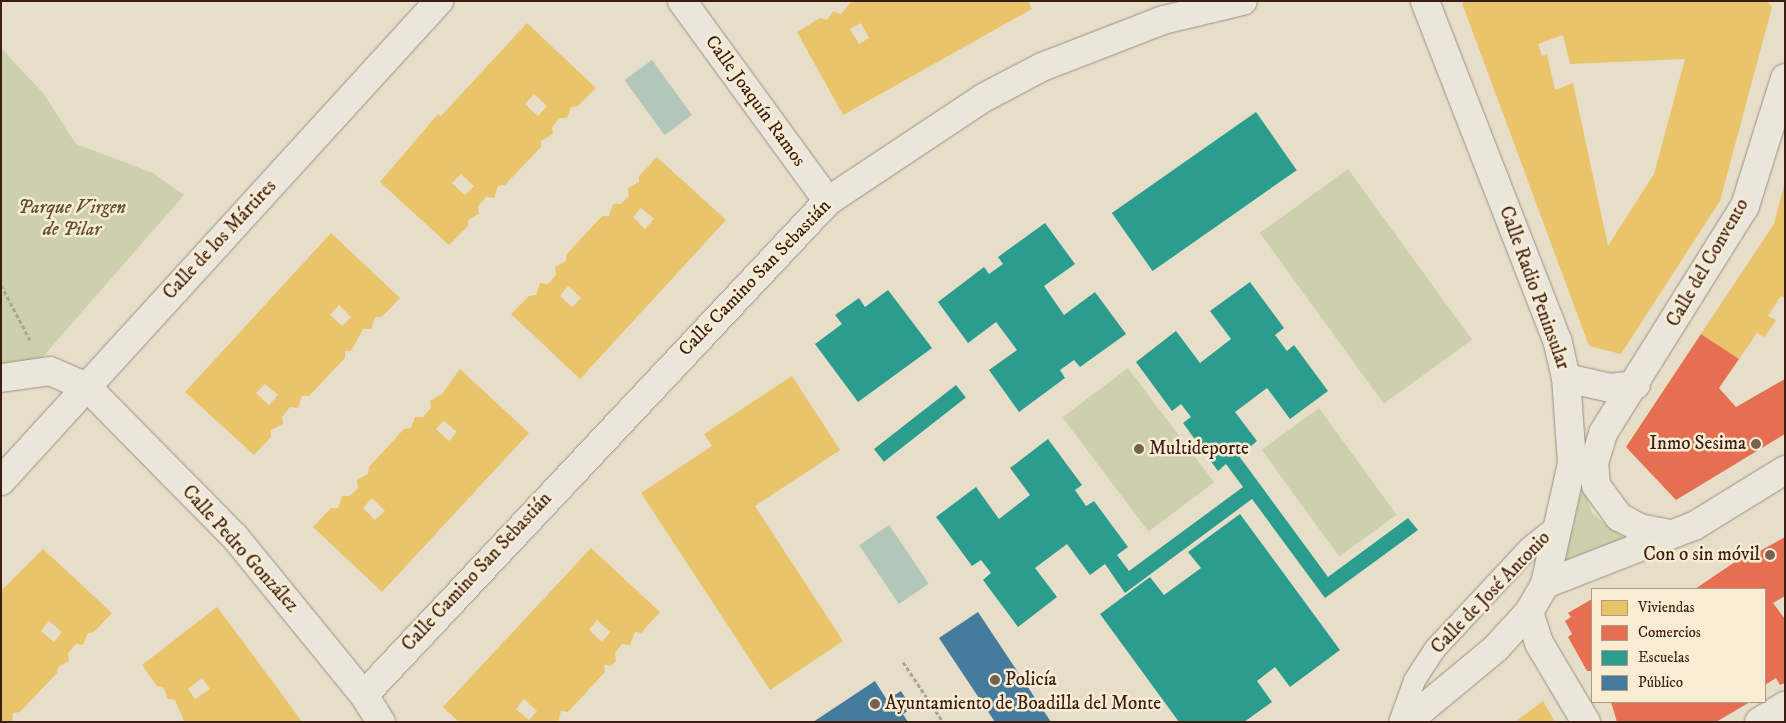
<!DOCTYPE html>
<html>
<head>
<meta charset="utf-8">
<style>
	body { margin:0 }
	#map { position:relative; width:1786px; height:723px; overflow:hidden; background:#e7dec9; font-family:"IM FELL DW Pica",serif }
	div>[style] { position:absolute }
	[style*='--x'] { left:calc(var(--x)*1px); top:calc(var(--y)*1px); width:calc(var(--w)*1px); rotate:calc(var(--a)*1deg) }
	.green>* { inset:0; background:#cdd0ac; transform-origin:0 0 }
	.water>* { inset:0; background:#b2c7b9; transform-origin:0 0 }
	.homes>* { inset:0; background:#e9c46a }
	.shops>* { inset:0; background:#e76f51 }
	.schools>* { inset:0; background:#2a9d8f; transform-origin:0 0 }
	.public>* { inset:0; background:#457b9d }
	.path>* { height:3px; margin-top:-1.5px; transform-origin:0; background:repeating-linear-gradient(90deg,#aaa39a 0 4px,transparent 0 6.5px) }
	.roads { filter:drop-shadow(0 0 1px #999083) drop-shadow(0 0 1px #999083) }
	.service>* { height:21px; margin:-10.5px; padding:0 10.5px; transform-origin:10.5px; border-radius:10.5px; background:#ebe6dc }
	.minor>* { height:28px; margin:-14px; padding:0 14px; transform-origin:14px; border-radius:14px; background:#ebe6dc }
	.dots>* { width:14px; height:14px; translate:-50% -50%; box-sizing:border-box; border:2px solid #f8ecd3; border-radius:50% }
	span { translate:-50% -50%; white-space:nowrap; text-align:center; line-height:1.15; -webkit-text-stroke:5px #f8ecd3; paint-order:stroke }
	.street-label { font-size:19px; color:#3a1e11 }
	.park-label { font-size:19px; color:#605038; font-style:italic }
	.poi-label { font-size:19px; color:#3a1e11 }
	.right { translate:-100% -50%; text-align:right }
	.left { translate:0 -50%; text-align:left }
	.frame { position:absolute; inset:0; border:2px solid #3a1e11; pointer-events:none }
	.legend { position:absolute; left:1591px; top:588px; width:175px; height:115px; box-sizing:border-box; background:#f8ecd3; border:1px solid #ac9a85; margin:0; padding:6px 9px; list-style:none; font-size:15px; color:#3a1e11 }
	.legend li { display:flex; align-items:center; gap:10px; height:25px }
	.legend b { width:25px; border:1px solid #ac9a85 }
</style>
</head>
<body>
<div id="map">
	<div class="green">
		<i style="clip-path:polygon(1px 48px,43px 93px,76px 144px,153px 173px,184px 195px,40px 360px,1px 366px)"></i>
		<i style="left:1348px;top:169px;width:211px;height:109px;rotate:54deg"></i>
		<i style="left:1128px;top:368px;width:143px;height:82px;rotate:53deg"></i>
		<i style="left:1319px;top:408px;width:132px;height:71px;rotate:54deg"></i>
		<i style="clip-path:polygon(1583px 485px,1592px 513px,1629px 542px,1563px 565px)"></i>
	</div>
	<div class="water">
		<i style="left:652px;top:60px;width:68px;height:34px;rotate:54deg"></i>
		<i style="left:889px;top:525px;width:71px;height:36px;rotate:56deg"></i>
	</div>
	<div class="homes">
		<i style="clip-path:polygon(evenodd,852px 1px,1028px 1px,1032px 9px,843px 115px,797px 32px,820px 18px,827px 20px,833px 11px,841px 14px,852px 1px,861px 23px,869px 38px,859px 44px,850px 29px,861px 23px)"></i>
		<i style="clip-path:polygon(evenodd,1466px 1px,1767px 1px,1772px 7px,1720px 201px,1621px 354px,1589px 346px,1462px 3px,1466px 1px,1563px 35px,1570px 64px,1685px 59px,1654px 174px,1608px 246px,1573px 83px,1555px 90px,1547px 54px,1542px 56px,1538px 44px,1563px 35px)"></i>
		<i style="clip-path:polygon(evenodd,527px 23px,596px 88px,578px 106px,571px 107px,567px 118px,560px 118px,552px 127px,553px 134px,541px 141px,541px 147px,505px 185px,498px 186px,494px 198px,486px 197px,478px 206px,479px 214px,468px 220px,468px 226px,449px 245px,380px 182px,438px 114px,441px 116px,527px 23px,534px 94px,547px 106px,538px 116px,525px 104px,534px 94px,527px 23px,461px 174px,474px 186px,465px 195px,452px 183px,461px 174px)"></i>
		<i style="clip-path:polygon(evenodd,657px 157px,726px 220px,580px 379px,511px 314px,529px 296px,536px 295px,540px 283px,548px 284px,556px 275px,555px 267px,566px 261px,566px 255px,602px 216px,609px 216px,613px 204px,621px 204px,629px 196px,628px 188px,639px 182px,639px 176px,657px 157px,641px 208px,654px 219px,645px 229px,633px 217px,641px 208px,657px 157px,568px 286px,581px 298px,572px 307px,560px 296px,568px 286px)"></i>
		<i style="clip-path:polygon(1784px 186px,1785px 298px,1781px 296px,1768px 316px,1776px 320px,1765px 337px,1757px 333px,1739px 359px,1701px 334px,1774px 224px)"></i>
		<i style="clip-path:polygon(evenodd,331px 233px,400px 298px,382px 317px,375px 317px,371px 329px,363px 329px,351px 351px,345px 351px,345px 358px,309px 396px,302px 396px,298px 408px,290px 407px,282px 417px,283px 424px,271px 430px,271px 437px,254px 455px,185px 392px,331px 233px,339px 305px,351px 317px,342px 326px,330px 315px,339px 305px,331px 233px,265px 384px,278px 395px,269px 405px,256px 393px,265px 384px)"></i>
		<i style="clip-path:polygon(evenodd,460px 369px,529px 433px,382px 592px,313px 527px,331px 508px,338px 508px,342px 496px,350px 496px,358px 488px,357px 480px,368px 474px,369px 467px,404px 429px,411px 428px,415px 417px,423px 417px,431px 408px,430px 401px,442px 394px,460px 369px,444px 421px,457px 432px,449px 441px,436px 429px,444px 421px,460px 369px,372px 498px,385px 511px,375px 520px,363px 508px,372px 498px)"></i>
		<i style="clip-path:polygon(792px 376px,840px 450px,755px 506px,843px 641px,770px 690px,641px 493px,712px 446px,704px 434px)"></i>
		<i style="clip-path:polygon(evenodd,591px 548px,660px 612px,641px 633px,635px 632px,630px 645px,622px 644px,615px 653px,616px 661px,610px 666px,604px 664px,605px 672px,568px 712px,561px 711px,558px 722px,459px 722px,443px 707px,591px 548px,597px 620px,610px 632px,602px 642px,589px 630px,597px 620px,591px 548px,524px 699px,537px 711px,529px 720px,516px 709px,524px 699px)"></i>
		<i style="clip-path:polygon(evenodd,43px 549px,112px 613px,94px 632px,88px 633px,83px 645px,76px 644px,68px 653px,69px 661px,58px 667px,57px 673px,20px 712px,13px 713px,12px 722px,1px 722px,1px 591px,43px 549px,49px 621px,62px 632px,54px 642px,41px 631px,49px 621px)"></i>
		<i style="clip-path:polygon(evenodd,217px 607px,281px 693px,302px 722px,184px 721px,175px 700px,168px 699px,163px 687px,157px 686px,142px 665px,217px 607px,202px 678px,210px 689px,195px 699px,188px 689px,202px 678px)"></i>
		<i style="clip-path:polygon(1543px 701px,1555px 722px,1515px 722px)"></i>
	</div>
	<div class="shops">
		<i style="clip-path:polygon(1701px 334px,1739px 359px,1719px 388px,1736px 407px,1785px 379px,1785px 434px,1676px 500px,1626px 447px)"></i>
		<i style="clip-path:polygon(1785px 537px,1785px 596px,1773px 603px,1785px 619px,1785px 683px,1780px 685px,1776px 678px,1765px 685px,1765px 589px,1695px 589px,1757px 547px,1760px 551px)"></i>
		<i style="clip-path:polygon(1592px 599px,1592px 671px,1587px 671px,1568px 637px,1572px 634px,1565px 621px,1571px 617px,1568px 613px)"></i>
		<i style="clip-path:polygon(1611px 702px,1750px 702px,1716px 722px,1617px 722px)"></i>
	</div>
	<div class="schools">
		<i style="left:1256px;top:112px;width:71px;height:176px;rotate:55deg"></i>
		<i style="clip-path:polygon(1045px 223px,1075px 264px,1044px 286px,1064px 315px,1095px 292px,1126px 334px,1080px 367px,1074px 360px,1060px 370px,1065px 378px,1019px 412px,989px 370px,1017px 350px,996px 322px,968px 343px,938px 302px,984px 267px,989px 274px,1003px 264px,998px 257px)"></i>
		<i style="clip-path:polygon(1250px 282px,1284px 328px,1275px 335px,1287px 351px,1294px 345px,1328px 391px,1290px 419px,1267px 388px,1235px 412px,1257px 441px,1239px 456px,1328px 577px,1408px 518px,1418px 530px,1325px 598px,1252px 499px,1125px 593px,1105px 564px,1090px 575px,1067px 544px,1035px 568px,1057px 597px,1018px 627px,983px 580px,991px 573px,981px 560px,972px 566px,936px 517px,976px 487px,999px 519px,1030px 495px,1010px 468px,1048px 439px,1082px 485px,1075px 490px,1086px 506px,1094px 501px,1128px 547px,1117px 555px,1129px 571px,1243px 487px,1226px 464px,1218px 471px,1183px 423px,1191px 417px,1181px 404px,1172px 411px,1136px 362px,1176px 331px,1200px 363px,1231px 339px,1210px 311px)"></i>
		<i style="clip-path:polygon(888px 290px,932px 348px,858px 402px,815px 344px,842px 324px,835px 315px,859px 298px,865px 307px)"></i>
		<i style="left:956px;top:385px;width:16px;height:104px;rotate:52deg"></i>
		<i style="clip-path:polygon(1240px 514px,1340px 650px,1290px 687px,1275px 667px,1257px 681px,1272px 702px,1244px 722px,1179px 722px,1100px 614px,1150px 577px,1164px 595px,1201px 568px,1188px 552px)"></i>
	</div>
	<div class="public">
		<i style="clip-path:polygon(978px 612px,1051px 722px,995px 722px,939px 638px)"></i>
		<i style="clip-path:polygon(875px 681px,887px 700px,901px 691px,912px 708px,903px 714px,908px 722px,813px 722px)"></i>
	</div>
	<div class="path">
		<i style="--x:1;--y:285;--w:62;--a:62.2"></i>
		<i style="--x:903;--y:662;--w:72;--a:56.3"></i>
	</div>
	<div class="roads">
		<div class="service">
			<i style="--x:1399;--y:722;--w:45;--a:-70.3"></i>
			<i style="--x:1414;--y:680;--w:37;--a:-57"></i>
			<i style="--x:1434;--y:649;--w:139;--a:-47"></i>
			<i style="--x:1529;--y:547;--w:42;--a:-38.2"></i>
		</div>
		<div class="minor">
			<i style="--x:682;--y:1;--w:248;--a:53.9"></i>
			<i style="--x:1;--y:378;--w:49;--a:-8.1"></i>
			<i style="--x:50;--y:371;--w:40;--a:23.4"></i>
			<i style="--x:87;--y:387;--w:211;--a:45.4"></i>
			<i style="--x:235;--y:537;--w:204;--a:50.8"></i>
			<i style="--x:364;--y:695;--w:32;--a:58"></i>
			<i style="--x:1566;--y:378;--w:45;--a:12.8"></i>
			<i style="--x:1610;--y:388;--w:26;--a:-7"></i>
			<i style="--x:1;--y:481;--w:650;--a:-47.62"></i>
			<i style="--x:1670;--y:534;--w:31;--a:-169"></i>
			<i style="--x:1640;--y:528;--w:24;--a:-152"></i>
			<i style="--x:1619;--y:517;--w:39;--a:-126"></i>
			<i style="--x:1596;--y:485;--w:22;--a:-95"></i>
			<i style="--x:1594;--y:463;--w:31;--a:-73"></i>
			<i style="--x:1603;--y:433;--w:268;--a:-58"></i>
			<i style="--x:1745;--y:206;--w:134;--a:-72.6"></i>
			<i style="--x:1545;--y:584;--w:160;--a:-21.3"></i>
			<i style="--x:1694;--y:526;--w:107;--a:-31.6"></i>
			<i style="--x:1529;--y:612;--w:33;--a:72"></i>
			<i style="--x:1539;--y:643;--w:92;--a:59.3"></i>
			<i style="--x:364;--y:695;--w:678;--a:-46.79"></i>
			<i style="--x:828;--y:201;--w:186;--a:-33.6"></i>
			<i style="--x:983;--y:98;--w:67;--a:-27.7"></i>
			<i style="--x:1042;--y:67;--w:130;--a:-21.2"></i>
			<i style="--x:1163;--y:20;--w:82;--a:-13.4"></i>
			<i style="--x:1407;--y:722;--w:116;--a:-39.7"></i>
			<i style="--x:1496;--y:648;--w:49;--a:-47.5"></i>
			<i style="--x:1529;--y:612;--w:32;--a:-60"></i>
			<i style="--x:1545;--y:584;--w:124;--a:-77.4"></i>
			<i style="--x:1572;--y:463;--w:85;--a:-94"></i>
			<i style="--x:1566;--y:378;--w:39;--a:-103"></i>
			<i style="--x:1557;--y:340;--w:364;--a:-111.3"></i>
			<i style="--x:1759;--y:722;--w:31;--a:-32"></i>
		</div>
	</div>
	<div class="dots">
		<i style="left:1756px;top:444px;background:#776151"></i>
		<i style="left:1139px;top:449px;background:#776151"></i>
		<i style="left:1770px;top:555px;background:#776151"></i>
		<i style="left:995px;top:680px;background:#776151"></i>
		<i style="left:875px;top:704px;background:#776151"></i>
	</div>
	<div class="street-label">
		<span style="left:755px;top:101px;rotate:54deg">Calle Joaquín Ramos</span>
		<span style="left:220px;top:240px;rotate:-47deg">Calle de los Mártires</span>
		<span style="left:1708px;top:263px;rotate:-60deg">Calle del Convento</span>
		<span style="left:755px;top:278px;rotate:-46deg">Calle Camino San Sebastián</span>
		<span style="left:1534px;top:288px;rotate:70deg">Calle Radio Peninsular</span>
		<span style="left:240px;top:549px;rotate:48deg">Calle Pedro González</span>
		<span style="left:477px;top:572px;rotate:-47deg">Calle Camino San Sebastián</span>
		<span style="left:1491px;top:593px;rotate:-46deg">Calle de José Antonio</span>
	</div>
	<div class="park-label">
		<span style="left:72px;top:219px">Parque Virgen<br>de Pilar</span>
	</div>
	<div class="poi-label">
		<span class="right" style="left:1746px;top:444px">Inmo Sesima</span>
		<span class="left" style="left:1149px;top:449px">Multideporte</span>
		<span class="right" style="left:1760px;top:555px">Con o sin móvil</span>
		<span class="left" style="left:1005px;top:680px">Policía</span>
		<span class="left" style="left:885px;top:704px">Ayuntamiento de Boadilla del Monte</span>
	</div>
	<div class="frame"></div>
	<ul class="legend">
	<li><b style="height:14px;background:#e9c46a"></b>Viviendas</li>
	<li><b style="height:14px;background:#e76f51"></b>Comercios</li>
	<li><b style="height:14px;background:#2a9d8f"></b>Escuelas</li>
	<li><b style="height:14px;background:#457b9d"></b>Público</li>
	</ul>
</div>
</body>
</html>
